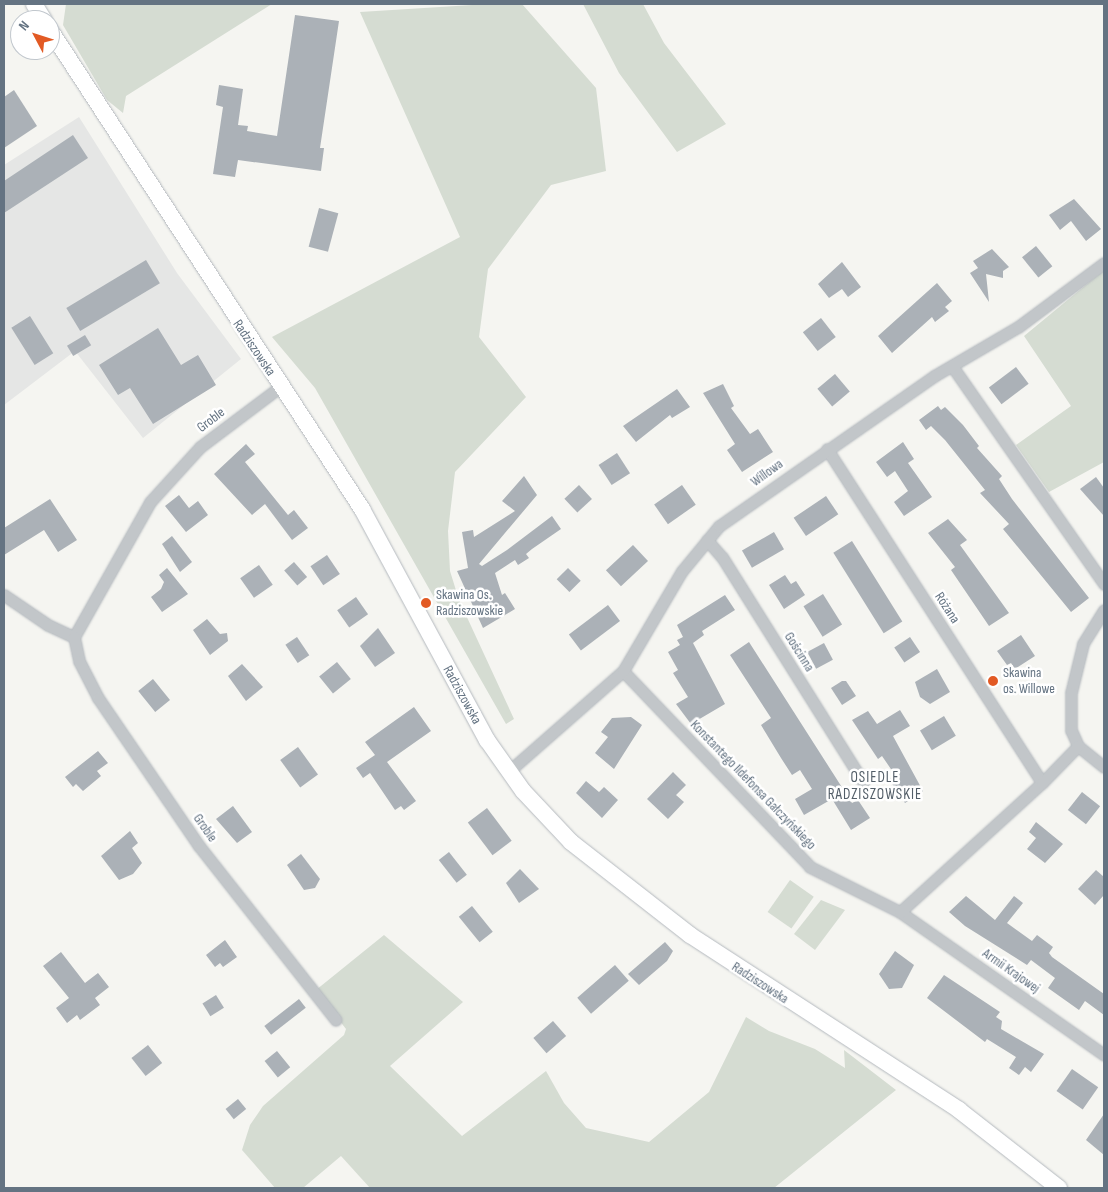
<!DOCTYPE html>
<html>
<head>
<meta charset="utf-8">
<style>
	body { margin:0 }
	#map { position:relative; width:1108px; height:1192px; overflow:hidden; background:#f5f5f1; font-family:"Sofia Sans Condensed",sans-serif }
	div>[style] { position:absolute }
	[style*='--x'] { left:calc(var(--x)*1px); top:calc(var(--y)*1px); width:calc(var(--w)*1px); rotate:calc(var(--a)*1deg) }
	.built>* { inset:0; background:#e5e6e5 }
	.green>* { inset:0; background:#d5dcd2; transform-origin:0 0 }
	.building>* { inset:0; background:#abb1b7; transform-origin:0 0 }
	.roads { filter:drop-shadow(0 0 1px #b4b9be) drop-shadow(0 0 1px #b4b9be) }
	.street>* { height:11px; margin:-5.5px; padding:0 5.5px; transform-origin:5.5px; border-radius:5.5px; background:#c2c6c9 }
	.secondary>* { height:16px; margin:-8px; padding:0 8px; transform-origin:8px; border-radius:8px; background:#fff }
	.dots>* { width:14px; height:14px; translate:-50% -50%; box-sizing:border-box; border:2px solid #fff; border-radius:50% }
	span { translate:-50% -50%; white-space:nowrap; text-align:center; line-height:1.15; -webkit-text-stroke:5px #fff; paint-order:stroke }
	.street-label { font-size:14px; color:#647382 }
	.poi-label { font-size:14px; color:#647382 }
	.left { translate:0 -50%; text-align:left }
	.neighbourhood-label { font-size:15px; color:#525d67; letter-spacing:1px }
	.frame { position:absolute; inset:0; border:5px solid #647382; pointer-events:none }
	.north { position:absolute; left:10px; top:10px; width:50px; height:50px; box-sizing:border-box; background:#fff; border:1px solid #c1c7cd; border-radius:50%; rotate:310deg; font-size:14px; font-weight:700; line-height:20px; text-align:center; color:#647382 }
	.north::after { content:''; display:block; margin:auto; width:18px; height:22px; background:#e25a24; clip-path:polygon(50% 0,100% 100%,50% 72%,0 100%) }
</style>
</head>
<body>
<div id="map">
	<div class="built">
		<i style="clip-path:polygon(79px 117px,177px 273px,241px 359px,143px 438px,75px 351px,4px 405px,4px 165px)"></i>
	</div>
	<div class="green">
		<i style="clip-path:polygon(66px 4px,272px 4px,126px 96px,123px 113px,107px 100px,63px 25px)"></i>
		<i style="clip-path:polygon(488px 4px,522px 4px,596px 88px,606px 171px,551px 185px,488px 269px,479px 337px,526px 397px,455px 472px,448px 531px,450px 571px,459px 600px,514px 719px,506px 724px,315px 388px,272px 337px,460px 237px,360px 12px)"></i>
		<i style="clip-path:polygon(583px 4px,643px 4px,664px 43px,726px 124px,677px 152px,619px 73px)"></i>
		<i style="clip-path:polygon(1104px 270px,1104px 462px,1049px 492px,1016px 445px,1071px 406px,1024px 336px)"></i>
		<i style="left:790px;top:880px;width:29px;height:39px;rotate:35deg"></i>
		<i style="clip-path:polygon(821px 900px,845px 910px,815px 950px,794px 934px)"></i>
		<i style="clip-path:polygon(384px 935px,463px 1002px,390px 1066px,462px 1136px,546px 1071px,564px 1103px,586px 1128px,649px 1142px,709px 1092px,746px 1017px,769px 1031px,815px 1049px,845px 1068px,844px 1050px,896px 1090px,774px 1188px,370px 1188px,341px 1156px,303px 1188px,275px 1188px,242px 1150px,250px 1125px,263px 1106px,344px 1035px,346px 1029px,316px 990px)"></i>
	</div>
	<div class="building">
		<i style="clip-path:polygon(295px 15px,339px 21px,320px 148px,324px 148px,321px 171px,238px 160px,235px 177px,213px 174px,223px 107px,216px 105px,219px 85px,243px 89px,238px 125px,248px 126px,247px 131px,277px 136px)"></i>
		<i style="clip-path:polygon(14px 90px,37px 126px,4px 148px,4px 97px)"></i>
		<i style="clip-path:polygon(73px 135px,88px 158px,4px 213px,4px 181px)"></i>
		<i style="clip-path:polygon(1074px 199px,1101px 229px,1086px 241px,1071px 221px,1060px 230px,1049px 215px)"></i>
		<i style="left:319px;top:208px;width:20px;height:40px;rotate:15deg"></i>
		<i style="left:1036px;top:246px;width:26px;height:18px;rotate:51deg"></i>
		<i style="clip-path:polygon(992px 249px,1009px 267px,1003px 271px,1003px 278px,986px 274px,989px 302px,970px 273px,978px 268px,973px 261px)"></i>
		<i style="left:146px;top:260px;width:27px;height:93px;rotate:59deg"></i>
		<i style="clip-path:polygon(842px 262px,861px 287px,848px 297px,842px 289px,829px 298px,818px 284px)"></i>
		<i style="clip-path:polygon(937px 283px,952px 301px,945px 307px,949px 311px,935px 322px,932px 317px,892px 353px,878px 336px)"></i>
		<i style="left:30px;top:316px;width:44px;height:22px;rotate:58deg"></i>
		<i style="left:821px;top:318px;width:24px;height:23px;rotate:52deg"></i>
		<i style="clip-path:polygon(158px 328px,181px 365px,198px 355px,216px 385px,153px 424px,130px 388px,118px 395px,99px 365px)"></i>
		<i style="left:85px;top:335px;width:12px;height:21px;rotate:59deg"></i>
		<i style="left:1016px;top:367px;width:21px;height:34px;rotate:53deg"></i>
		<i style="left:835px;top:374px;width:23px;height:23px;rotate:50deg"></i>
		<i style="clip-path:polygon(723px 384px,734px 406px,731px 408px,750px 434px,758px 429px,773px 452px,742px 472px,727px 450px,735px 444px,703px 393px)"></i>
		<i style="clip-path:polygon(677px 389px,690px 407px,672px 418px,670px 415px,636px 442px,623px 426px)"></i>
		<i style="clip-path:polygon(938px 406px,941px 410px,945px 407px,963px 425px,979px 446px,977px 448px,1002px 476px,999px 479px,1012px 499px,1089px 598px,1071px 612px,1003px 529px,1009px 524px,980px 493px,985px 490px,945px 440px,931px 426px,926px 430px,919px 420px)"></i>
		<i style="clip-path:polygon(903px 442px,914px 459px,908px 463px,932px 497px,904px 516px,894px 502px,908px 491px,895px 471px,887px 477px,876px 462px)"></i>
		<i style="clip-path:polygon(246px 444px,255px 454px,245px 462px,288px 515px,294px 510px,308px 528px,292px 540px,265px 504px,252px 515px,214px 474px)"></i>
		<i style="left:617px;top:453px;width:24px;height:22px;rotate:57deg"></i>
		<i style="clip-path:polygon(524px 476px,537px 495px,479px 564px,482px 566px,507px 550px,552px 516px,561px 529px,532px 549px,526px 554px,529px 558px,518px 565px,515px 560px,495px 573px,502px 595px,505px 593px,515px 609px,483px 628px,457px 571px,468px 568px,462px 532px,473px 530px,474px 537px,515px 511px,502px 501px)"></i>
		<i style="clip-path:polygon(1096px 477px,1104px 488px,1104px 516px,1080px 489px)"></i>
		<i style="left:579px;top:485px;width:19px;height:20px;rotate:47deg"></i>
		<i style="left:682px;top:485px;width:24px;height:34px;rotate:55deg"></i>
		<i style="clip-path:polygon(179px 495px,189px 508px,198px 501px,208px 515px,186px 532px,165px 506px)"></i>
		<i style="left:826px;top:496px;width:22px;height:39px;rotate:56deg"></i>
		<i style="clip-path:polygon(50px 499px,77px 540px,58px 552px,44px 530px,4px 555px,4px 528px)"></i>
		<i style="clip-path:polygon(948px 519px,967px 540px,960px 545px,1009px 613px,989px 626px,951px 570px,955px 567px,928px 533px)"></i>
		<i style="left:774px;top:532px;width:20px;height:37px;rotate:60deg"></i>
		<i style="clip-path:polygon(172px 536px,192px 562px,180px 572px,162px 544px)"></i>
		<i style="left:852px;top:541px;width:95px;height:22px;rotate:58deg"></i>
		<i style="left:633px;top:545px;width:22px;height:37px;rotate:47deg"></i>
		<i style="left:327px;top:555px;width:23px;height:20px;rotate:56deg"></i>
		<i style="left:294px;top:562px;width:20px;height:13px;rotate:49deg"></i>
		<i style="left:259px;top:565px;width:24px;height:23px;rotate:55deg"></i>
		<i style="clip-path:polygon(167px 568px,188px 594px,162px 612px,151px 597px,161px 589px,164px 582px,159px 575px)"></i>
		<i style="left:568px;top:568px;width:18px;height:16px;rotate:45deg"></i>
		<i style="clip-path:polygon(785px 575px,791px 584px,796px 581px,805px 595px,784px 609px,769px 585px)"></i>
		<i style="left:823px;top:594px;width:36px;height:23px;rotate:58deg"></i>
		<i style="clip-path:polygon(725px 595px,735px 610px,702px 631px,704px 635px,693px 643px,725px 704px,691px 724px,676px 704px,688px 697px,673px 673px,678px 670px,668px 652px,680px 645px,677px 640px,683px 637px,677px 625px)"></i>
		<i style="left:356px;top:597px;width:21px;height:23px;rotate:55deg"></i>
		<i style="left:608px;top:605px;width:20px;height:49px;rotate:53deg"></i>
		<i style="clip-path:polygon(207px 619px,220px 634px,227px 633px,228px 641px,210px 655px,193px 630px)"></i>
		<i style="clip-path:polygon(378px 628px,395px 653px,375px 667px,360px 646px)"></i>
		<i style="clip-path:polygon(1021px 635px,1035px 656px,1015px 669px,1011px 663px,1007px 665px,997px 651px)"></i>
		<i style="left:297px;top:637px;width:22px;height:14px;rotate:56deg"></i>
		<i style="left:910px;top:637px;width:18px;height:19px;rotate:56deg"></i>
		<i style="clip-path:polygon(749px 642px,852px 803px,858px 800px,870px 818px,851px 830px,832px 799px,804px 815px,795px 799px,812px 789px,800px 770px,792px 775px,781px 758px,761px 725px,771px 718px,730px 655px)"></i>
		<i style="left:824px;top:643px;width:19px;height:19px;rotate:62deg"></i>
		<i style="left:337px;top:662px;width:22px;height:23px;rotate:51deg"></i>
		<i style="clip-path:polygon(242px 664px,263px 687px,246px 701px,228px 676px)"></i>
		<i style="clip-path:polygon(937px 669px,950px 692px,930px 704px,920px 697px,915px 682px)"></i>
		<i style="left:153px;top:679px;width:27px;height:19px;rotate:51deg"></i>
		<i style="clip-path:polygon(842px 681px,846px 681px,856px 696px,842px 705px,831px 688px)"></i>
		<i style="clip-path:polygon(414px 707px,431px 731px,387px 762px,416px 801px,404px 810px,401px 806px,395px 810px,370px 773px,363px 778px,356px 768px,375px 755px,365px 742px)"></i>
		<i style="clip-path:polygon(900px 710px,910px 726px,893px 736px,923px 791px,905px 803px,889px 779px,895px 775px,882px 756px,878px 759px,852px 720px,868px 711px,877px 724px)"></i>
		<i style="left:944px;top:716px;width:23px;height:28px;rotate:59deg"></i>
		<i style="clip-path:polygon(631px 717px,642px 725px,614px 769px,595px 753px,608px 737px,601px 732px,612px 718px)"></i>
		<i style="left:298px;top:747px;width:34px;height:22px;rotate:54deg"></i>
		<i style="clip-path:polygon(98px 751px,108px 763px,97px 771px,101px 776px,83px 791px,76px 784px,73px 787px,65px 777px)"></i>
		<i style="clip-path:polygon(673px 772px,686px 785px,676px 795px,684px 802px,668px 819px,647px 799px)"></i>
		<i style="clip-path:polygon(586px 781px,599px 792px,604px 787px,618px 800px,602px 818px,576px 793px)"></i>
		<i style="left:1082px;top:792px;width:23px;height:23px;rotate:38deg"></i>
		<i style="clip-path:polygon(233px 806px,252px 832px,237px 843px,216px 819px)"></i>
		<i style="left:487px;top:808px;width:41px;height:24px;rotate:53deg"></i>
		<i style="clip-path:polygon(1036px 822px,1063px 844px,1045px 863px,1027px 849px,1036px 838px,1029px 832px)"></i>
		<i style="clip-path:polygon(130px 831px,138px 843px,132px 848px,142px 863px,133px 874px,119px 880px,101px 856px)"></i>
		<i style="left:449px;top:852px;width:29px;height:13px;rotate:52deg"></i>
		<i style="clip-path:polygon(301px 854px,320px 879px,315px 888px,304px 890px,287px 865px)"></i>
		<i style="clip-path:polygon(520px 869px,539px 889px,519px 903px,506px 883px)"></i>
		<i style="clip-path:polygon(1096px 870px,1104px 877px,1104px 895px,1095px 905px,1078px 889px)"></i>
		<i style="clip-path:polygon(966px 896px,995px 920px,1014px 896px,1023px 903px,1007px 923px,1032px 941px,1037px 935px,1053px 947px,1049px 953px,1052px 957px,1104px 994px,1104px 1015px,1085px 1001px,1079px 1010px,1048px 988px,1055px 978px,1031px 960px,1027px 965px,965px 926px,949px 912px)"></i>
		<i style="left:472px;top:906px;width:33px;height:17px;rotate:51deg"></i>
		<i style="clip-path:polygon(225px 940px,237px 957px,223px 967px,220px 963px,215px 967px,206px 955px)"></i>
		<i style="clip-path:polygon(665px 942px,673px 951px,667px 961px,639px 985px,628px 974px)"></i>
		<i style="clip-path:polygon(895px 951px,914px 965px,902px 988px,889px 989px,879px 974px)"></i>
		<i style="clip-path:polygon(61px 952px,85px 983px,98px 973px,109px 987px,95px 998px,100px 1005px,80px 1020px,77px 1015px,67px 1023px,56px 1008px,69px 998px,43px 966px)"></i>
		<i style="left:615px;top:965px;width:21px;height:50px;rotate:49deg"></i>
		<i style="clip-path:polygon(944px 975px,1000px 1012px,996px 1017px,1002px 1021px,1001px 1029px,1044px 1054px,1031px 1072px,1025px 1067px,1019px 1075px,1009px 1068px,1016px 1057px,987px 1039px,985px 1042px,927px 998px)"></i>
		<i style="left:216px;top:995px;width:15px;height:16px;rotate:58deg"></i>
		<i style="left:299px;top:999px;width:11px;height:44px;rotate:52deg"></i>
		<i style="left:553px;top:1021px;width:20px;height:26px;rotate:49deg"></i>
		<i style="left:148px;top:1045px;width:23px;height:21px;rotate:52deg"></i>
		<i style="left:277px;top:1051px;width:21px;height:16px;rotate:51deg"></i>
		<i style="left:1072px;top:1069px;width:32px;height:27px;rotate:35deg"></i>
		<i style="left:238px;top:1099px;width:13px;height:16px;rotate:51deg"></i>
		<i style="clip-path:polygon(1104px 1114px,1104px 1155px,1086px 1140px)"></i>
	</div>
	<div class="roads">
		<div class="street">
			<i style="--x:952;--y:366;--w:266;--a:55.1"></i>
			<i style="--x:827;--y:449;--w:397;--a:57.2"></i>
			<i style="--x:707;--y:540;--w:23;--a:49"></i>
			<i style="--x:722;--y:557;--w:266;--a:57.9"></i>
			<i style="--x:4;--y:595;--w:53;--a:34.3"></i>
			<i style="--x:48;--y:625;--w:29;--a:25"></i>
			<i style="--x:74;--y:637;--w:155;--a:-60.6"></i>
			<i style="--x:150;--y:502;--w:74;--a:-47.7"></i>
			<i style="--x:200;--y:447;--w:100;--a:-36.9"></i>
			<i style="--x:1104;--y:610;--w:40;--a:122"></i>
			<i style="--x:1083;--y:644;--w:50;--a:103.8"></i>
			<i style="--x:1071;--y:693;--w:37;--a:90"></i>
			<i style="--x:1071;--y:730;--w:17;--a:66"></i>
			<i style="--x:1078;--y:746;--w:33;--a:39"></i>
			<i style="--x:74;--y:637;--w:25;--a:78"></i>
			<i style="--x:79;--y:661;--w:42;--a:62.8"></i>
			<i style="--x:98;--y:698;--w:179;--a:55.7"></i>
			<i style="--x:199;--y:846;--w:221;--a:51.8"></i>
			<i style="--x:623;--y:671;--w:271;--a:46.3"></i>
			<i style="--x:810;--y:867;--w:101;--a:26.6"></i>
			<i style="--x:900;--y:912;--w:249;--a:35"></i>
			<i style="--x:508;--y:772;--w:153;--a:-41.3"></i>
			<i style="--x:623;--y:671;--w:116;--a:-59.5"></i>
			<i style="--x:682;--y:571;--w:58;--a:-50.6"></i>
			<i style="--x:719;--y:526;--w:262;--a:-34.9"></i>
			<i style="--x:934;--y:376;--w:97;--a:-30.3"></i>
			<i style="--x:1018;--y:327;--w:107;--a:-36.7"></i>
			<i style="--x:900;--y:912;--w:192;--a:-42.3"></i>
			<i style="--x:1042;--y:783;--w:52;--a:-45.8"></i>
		</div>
		<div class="secondary">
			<i style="--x:34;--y:4;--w:19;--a:58"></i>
			<i style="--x:50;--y:30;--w:572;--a:56.92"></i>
			<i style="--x:362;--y:509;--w:263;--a:61.6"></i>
			<i style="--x:487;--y:740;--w:62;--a:54.8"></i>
			<i style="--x:523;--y:791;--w:70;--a:46.7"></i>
			<i style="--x:571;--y:842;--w:151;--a:38"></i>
			<i style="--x:690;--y:935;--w:321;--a:33"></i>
			<i style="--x:959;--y:1110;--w:127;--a:38"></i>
		</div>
	</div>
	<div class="dots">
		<i style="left:426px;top:603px;background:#e25a24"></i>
		<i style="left:993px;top:681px;background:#e25a24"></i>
	</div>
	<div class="street-label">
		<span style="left:254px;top:348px;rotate:56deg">Radziszowska</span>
		<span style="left:211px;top:420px;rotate:-37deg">Groble</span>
		<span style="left:767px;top:473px;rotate:-36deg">Willowa</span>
		<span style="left:947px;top:608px;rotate:57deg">Różana</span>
		<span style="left:799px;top:652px;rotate:58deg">Gościnna</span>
		<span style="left:462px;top:695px;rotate:61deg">Radziszowska</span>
		<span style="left:753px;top:785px;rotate:46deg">Konstantego Ildefonsa Gałczyńskiego</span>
		<span style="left:205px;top:828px;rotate:55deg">Groble</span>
		<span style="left:1011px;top:971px;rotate:35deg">Armii Krajowej</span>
		<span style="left:760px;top:983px;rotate:33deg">Radziszowska</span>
	</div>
	<div class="poi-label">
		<span class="left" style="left:436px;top:603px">Skawina Os.<br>Radziszowskie</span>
		<span class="left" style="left:1003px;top:681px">Skawina<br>os. Willowe</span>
	</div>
	<div class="neighbourhood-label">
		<span style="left:875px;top:786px">OSIEDLE<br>RADZISZOWSKIE</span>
	</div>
	<div class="frame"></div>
	<div class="north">N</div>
</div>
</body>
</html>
